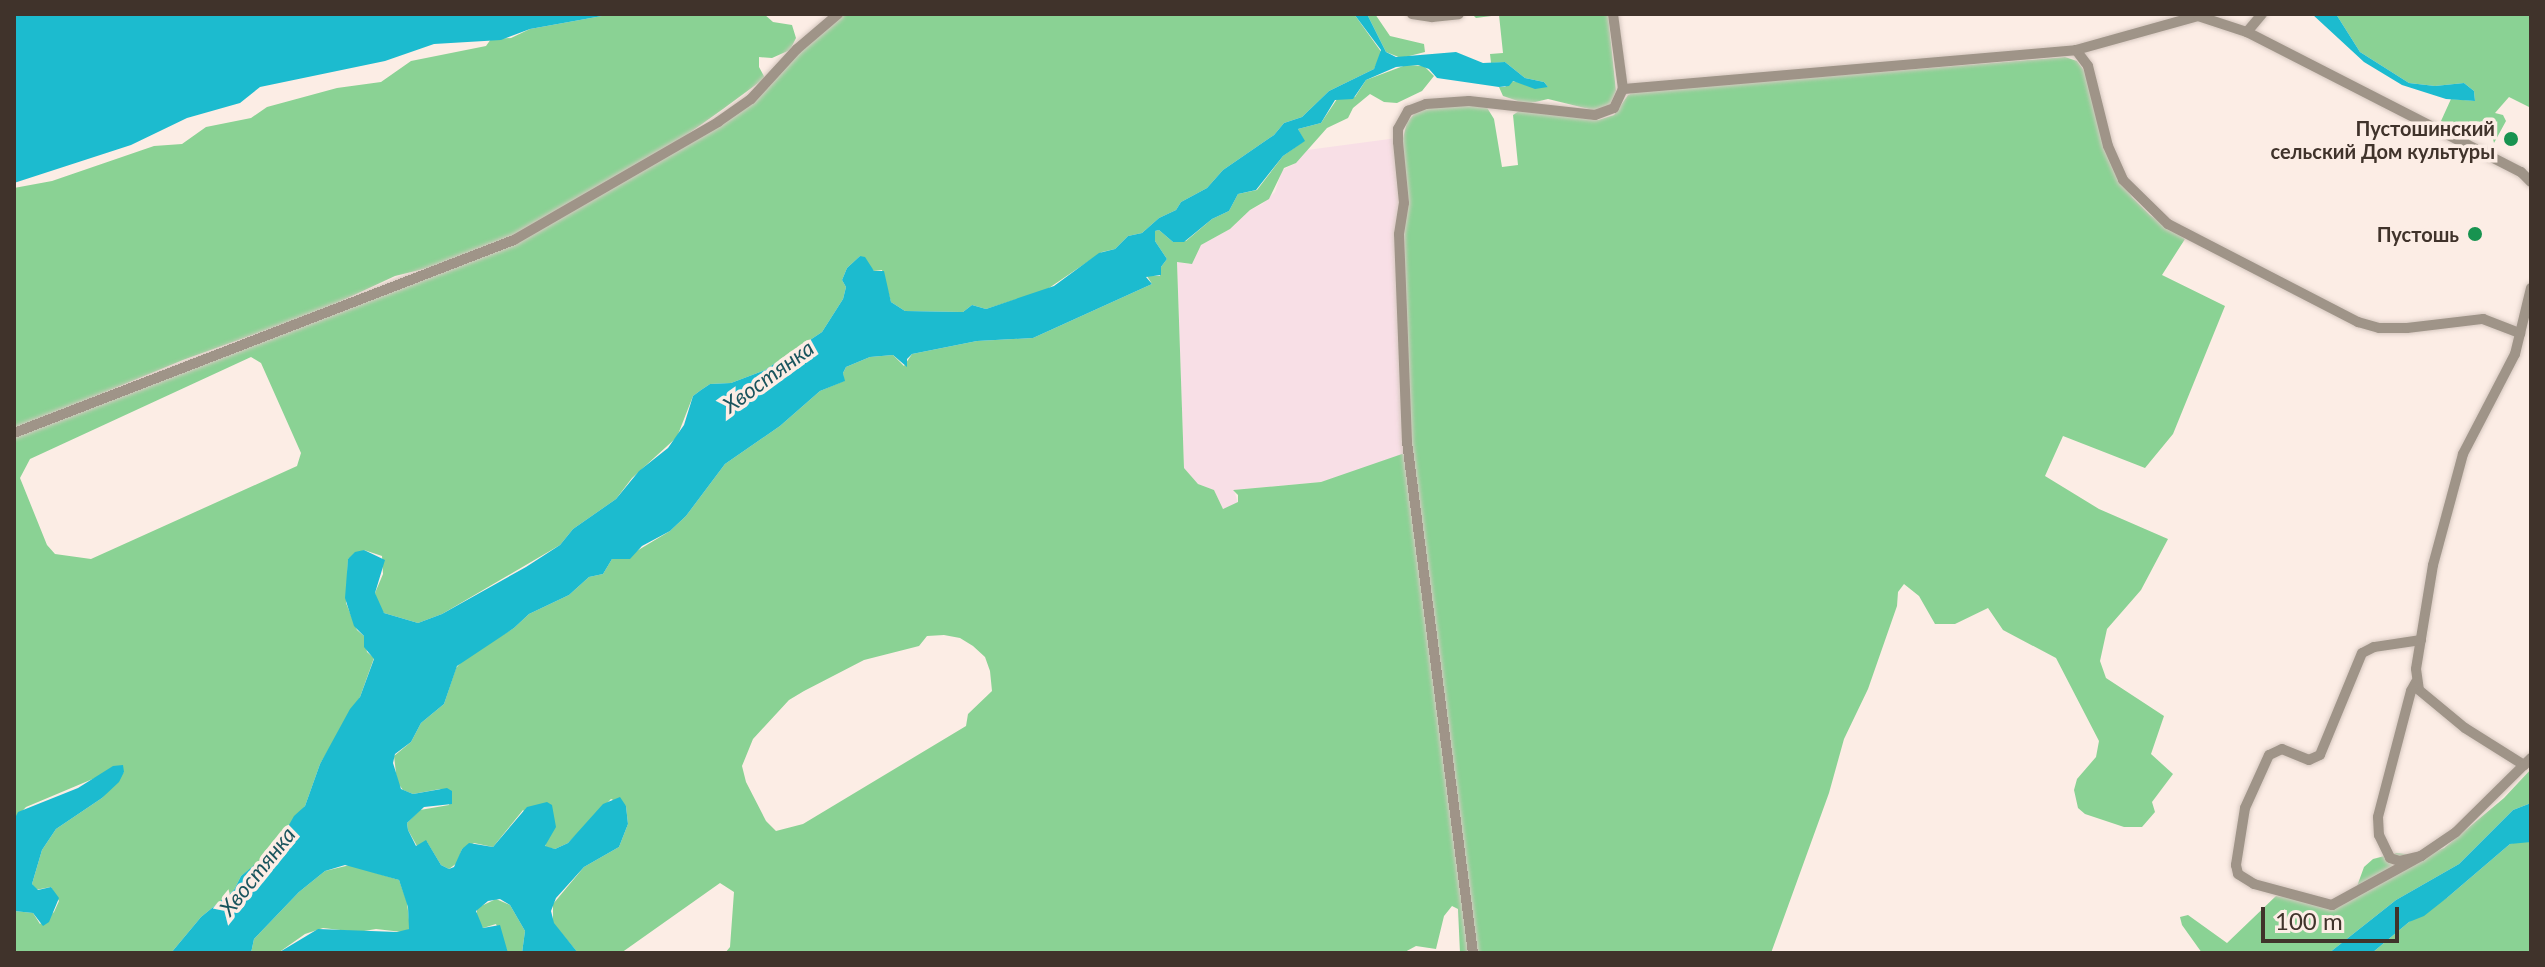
<!DOCTYPE html>
<html>
<head>
<meta charset="utf-8">
<style>
	body { margin:0 }
	#map { position:relative; width:2545px; height:967px; overflow:hidden; background:#fcede5; font-family:Lato,sans-serif }
	div>[style] { position:absolute }
	[style*='--x'] { left:calc(var(--x)*1px); top:calc(var(--y)*1px); width:calc(var(--w)*1px); rotate:calc(var(--a)*1deg) }
	.industrial>* { inset:0; background:#f8dfe6 }
	.green>* { inset:0; background:#8ad294 }
	.water>* { inset:0; background:#1cbbcf }
	.roads { filter:drop-shadow(0 0 2px #d6c8c0) drop-shadow(0 0 2px #d6c8c0) }
	.minor>* { height:10px; margin:-5px; padding:0 5px; transform-origin:5px; border-radius:5px; background:#9f9488 }
	.dots>* { width:22px; height:22px; translate:-50% -50%; box-sizing:border-box; border:4px solid #fcede5; border-radius:50% }
	span { translate:-50% -50%; white-space:nowrap; text-align:center; line-height:1.15; -webkit-text-stroke:7px #fcede5; paint-order:stroke }
	.poi-label { font-size:20px; color:#40332b; font-weight:700 }
	.right { translate:-100% -50%; text-align:right }
	.water-label { font-size:22px; color:#19545d; font-style:italic }
	.frame { position:absolute; inset:0; border:16px solid #40332b; pointer-events:none }
	.scale { position:absolute; left:2261px; top:907px; width:138px; height:36px; box-sizing:border-box; border:4px solid #40332b; border-top:0; padding-left:10px; font-size:24px; line-height:28px; white-space:nowrap; color:#40332b; -webkit-text-stroke:6px #fcede5; paint-order:stroke }
</style>
</head>
<body>
<div id="map">
	<div class="industrial">
		<i style="clip-path:polygon(1397px 138px,1407px 456px,1321px 482px,1234px 490px,1238px 503px,1223px 509px,1214px 490px,1198px 484px,1184px 468px,1177px 262px,1189px 264px,1201px 245px,1230px 229px,1250px 210px,1262px 204px,1275px 192px,1282px 170px,1294px 164px,1307px 150px)"></i>
	</div>
	<div class="green">
		<i style="clip-path:polygon(613px 14px,764px 14px,773px 22px,792px 25px,796px 38px,790px 50px,772px 58px,759px 57px,759px 67px,765px 78px,723px 109px,681px 139px,524px 232px,432px 267px,395px 276px,322px 310px,183px 360px,14px 430px,14px 188px,52px 181px,154px 146px,182px 144px,206px 127px,251px 118px,267px 107px,337px 88px,381px 82px,411px 61px,486px 46px,491px 39px,511px 38px,530px 29px)"></i>
		<i style="clip-path:polygon(evenodd,841px 14px,1354px 14px,1382px 53px,1374px 69px,1329px 91px,1302px 117px,1284px 123px,1274px 135px,1223px 170px,1207px 188px,1181px 202px,1176px 210px,1159px 218px,1142px 233px,1128px 236px,1115px 249px,1102px 252px,1046px 290px,986px 309px,972px 305px,963px 312px,905px 311px,891px 302px,882px 270px,874px 271px,860px 256px,847px 268px,842px 280px,846px 287px,843px 299px,822px 332px,765px 370px,731px 383px,710px 384px,701px 390px,693px 396px,677px 437px,632px 478px,616px 499px,573px 529px,560px 545px,442px 614px,418px 623px,384px 613px,376px 603px,375px 593px,383px 574px,382px 556px,364px 550px,348px 559px,346px 603px,357px 630px,364px 636px,367px 652px,374px 658px,360px 697px,320px 764px,305px 806px,292px 821px,277px 847px,241px 876px,234px 890px,201px 917px,171px 953px,14px 953px,14px 911px,33px 913px,40px 924px,54px 912px,59px 901px,51px 887px,35px 890px,32px 884px,42px 850px,56px 829px,102px 798px,124px 772px,95px 778px,38px 802px,26px 807px,14px 820px,14px 436px,514px 242px,719px 125px,841px 14px,251px 357px,261px 363px,301px 453px,297px 466px,91px 559px,55px 554px,47px 545px,20px 478px,30px 459px,251px 357px)"></i>
		<i style="clip-path:polygon(1367px 14px,1375px 14px,1390px 36px,1424px 44px,1425px 52px,1401px 58px,1386px 52px)"></i>
		<i style="clip-path:polygon(1608px 14px,1616px 91px,1610px 105px,1597px 111px,1548px 99px,1527px 104px,1503px 96px,1499px 87px,1505px 87px,1511px 81px,1548px 87px,1544px 82px,1525px 78px,1505px 62px,1491px 63px,1490px 54px,1503px 53px,1499px 15px,1476px 18px,1473px 15px)"></i>
		<i style="clip-path:polygon(2336px 14px,2531px 14px,2531px 108px,2509px 97px,2495px 113px,2503px 115px,2506px 121px,2494px 143px,2490px 127px,2470px 141px,2443px 127px,2441px 121px,2451px 99px,2475px 101px,2474px 91px,2464px 83px,2435px 86px,2409px 83px,2360px 52px)"></i>
		<i style="clip-path:polygon(evenodd,2065px 57px,2077px 61px,2089px 77px,2117px 173px,2132px 197px,2150px 215px,2185px 239px,2162px 275px,2225px 306px,2173px 434px,2145px 468px,2063px 436px,2045px 476px,2099px 509px,2168px 539px,2141px 590px,2107px 629px,2100px 661px,2106px 678px,2164px 716px,2151px 754px,2173px 774px,2152px 802px,2155px 812px,2142px 827px,2124px 827px,2085px 814px,2078px 808px,2074px 790px,2077px 779px,2096px 757px,2099px 741px,2056px 658px,2003px 630px,1988px 608px,1955px 624px,1935px 624px,1919px 596px,1904px 584px,1898px 592px,1897px 606px,1868px 689px,1844px 739px,1829px 793px,1771px 953px,1460px 953px,1458px 909px,1452px 906px,1444px 916px,1436px 949px,1416px 946px,1403px 953px,725px 953px,730px 947px,734px 892px,720px 883px,621px 953px,578px 953px,553px 923px,553px 904px,584px 867px,619px 847px,628px 824px,626px 806px,611px 799px,568px 843px,555px 849px,545px 847px,548px 836px,523px 810px,493px 847px,474px 843px,462px 849px,457px 863px,449px 869px,441px 865px,427px 842px,417px 846px,408px 830px,407px 823px,420px 810px,449px 805px,451px 797px,440px 789px,413px 794px,403px 790px,397px 782px,394px 756px,411px 742px,421px 723px,444px 704px,456px 668px,466px 657px,514px 628px,529px 614px,569px 595px,589px 577px,603px 574px,612px 559px,635px 552px,670px 531px,686px 516px,725px 464px,780px 426px,820px 391px,844px 381px,843px 373px,846px 367px,870px 357px,893px 355px,904px 366px,912px 354px,977px 341px,1033px 338px,1152px 284px,1147px 276px,1160px 276px,1161px 267px,1167px 259px,1155px 241px,1155px 231px,1159px 230px,1173px 242px,1186px 241px,1212px 219px,1229px 211px,1238px 194px,1257px 190px,1283px 156px,1304px 141px,1298px 129px,1321px 123px,1337px 99px,1355px 97px,1366px 80px,1406px 65px,1424px 66px,1434px 76px,1422px 91px,1397px 103px,1384px 102px,1370px 94px,1353px 108px,1348px 118px,1327px 128px,1296px 163px,1284px 168px,1269px 199px,1250px 210px,1230px 229px,1201px 245px,1192px 264px,1177px 262px,1184px 468px,1198px 484px,1214px 490px,1223px 509px,1238px 502px,1238px 495px,1233px 490px,1321px 482px,1402px 454px,1407px 456px,1403px 138px,1407px 122px,1416px 112px,1441px 105px,1486px 106px,1494px 119px,1502px 167px,1518px 165px,1513px 115px,1519px 111px,1598px 120px,1614px 115px,1628px 95px,1635px 92px,2065px 57px,944px 635px,960px 638px,973px 646px,985px 657px,990px 671px,992px 691px,968px 714px,966px 726px,803px 824px,776px 831px,766px 821px,746px 782px,742px 766px,753px 739px,789px 700px,804px 691px,864px 660px,919px 646px,927px 636px,944px 635px)"></i>
		<i style="clip-path:polygon(2531px 769px,2531px 803px,2513px 810px,2459px 864px,2396px 900px,2329px 953px,2202px 953px,2182px 925px,2180px 917px,2188px 915px,2227px 943px,2276px 896px,2333px 902px,2356px 889px,2364px 867px,2373px 859px,2396px 853px,2425px 856px,2444px 848px,2504px 798px)"></i>
		<i style="clip-path:polygon(2520px 841px,2531px 842px,2531px 953px,2372px 953px,2409px 922px,2448px 897px,2510px 844px)"></i>
		<i style="clip-path:polygon(350px 865px,399px 880px,407px 902px,410px 929px,402px 932px,376px 929px,358px 932px,323px 928px,305px 934px,278px 953px,251px 953px,254px 939px,299px 892px,325px 871px)"></i>
		<i style="clip-path:polygon(496px 899px,510px 905px,525px 931px,522px 953px,508px 953px,496px 924px,483px 928px,477px 919px,477px 908px)"></i>
	</div>
	<div class="water">
		<i style="clip-path:polygon(14px 14px,613px 14px,530px 29px,501px 40px,434px 44px,385px 61px,260px 87px,240px 103px,187px 118px,131px 145px,14px 183px)"></i>
		<i style="clip-path:polygon(1354px 14px,1367px 14px,1386px 52px,1396px 57px,1456px 52px,1483px 63px,1505px 62px,1525px 78px,1544px 82px,1548px 87px,1535px 89px,1513px 81px,1509px 86px,1499px 87px,1437px 78px,1429px 69px,1418px 65px,1396px 67px,1366px 80px,1353px 99px,1335px 100px,1321px 123px,1298px 129px,1305px 141px,1283px 156px,1256px 190px,1238px 194px,1229px 211px,1212px 219px,1184px 242px,1173px 242px,1159px 230px,1155px 231px,1155px 241px,1167px 259px,1161px 267px,1161px 275px,1146px 277px,1152px 284px,1033px 338px,977px 341px,912px 354px,907px 359px,907px 367px,893px 355px,870px 357px,846px 367px,843px 373px,845px 381px,820px 391px,780px 426px,725px 464px,686px 516px,670px 531px,642px 546px,630px 559px,612px 559px,603px 574px,589px 577px,569px 595px,529px 614px,514px 628px,457px 666px,444px 704px,421px 723px,411px 742px,395px 754px,393px 763px,401px 789px,413px 794px,447px 788px,452px 791px,452px 804px,424px 807px,407px 823px,408px 830px,416px 846px,426px 840px,441px 865px,449px 869px,454px 867px,462px 849px,469px 843px,493px 847px,527px 807px,547px 802px,552px 805px,556px 827px,545px 846px,555px 849px,568px 843px,603px 804px,620px 797px,626px 806px,628px 824px,619px 847px,584px 867px,556px 898px,551px 911px,554px 923px,578px 953px,522px 953px,525px 931px,510px 905px,500px 899px,488px 901px,476px 911px,483px 928px,500px 925px,508px 953px,278px 953px,318px 929px,397px 932px,409px 929px,408px 907px,399px 880px,345px 865px,325px 871px,299px 892px,254px 939px,251px 953px,171px 953px,201px 917px,234px 890px,241px 876px,277px 846px,294px 816px,305px 806px,320px 764px,350px 709px,360px 697px,374px 659px,364px 647px,364px 636px,354px 626px,345px 598px,348px 559px,355px 552px,364px 550px,385px 560px,375px 593px,384px 613px,418px 623px,442px 614px,526px 567px,560px 545px,573px 529px,616px 499px,639px 471px,668px 448px,684px 425px,693px 396px,701px 390px,710px 384px,731px 383px,765px 370px,822px 332px,843px 299px,846px 287px,842px 280px,847px 268px,860px 256px,865px 257px,874px 271px,884px 271px,891px 302px,905px 311px,963px 312px,972px 305px,986px 309px,1054px 286px,1099px 253px,1115px 249px,1128px 236px,1142px 233px,1159px 218px,1176px 210px,1181px 202px,1207px 188px,1223px 170px,1274px 135px,1284px 123px,1302px 117px,1329px 91px,1374px 69px,1381px 50px)"></i>
		<i style="clip-path:polygon(2312px 14px,2336px 14px,2360px 52px,2409px 83px,2435px 86px,2464px 83px,2474px 91px,2475px 101px,2446px 99px,2402px 85px,2364px 62px)"></i>
		<i style="clip-path:polygon(123px 765px,124px 772px,119px 782px,102px 798px,56px 829px,42px 850px,32px 884px,38px 890px,51px 887px,59px 898px,49px 922px,43px 926px,33px 913px,14px 911px,14px 820px,18px 812px,78px 788px,113px 766px)"></i>
		<i style="clip-path:polygon(2531px 803px,2531px 842px,2510px 844px,2448px 897px,2424px 916px,2409px 922px,2372px 953px,2329px 953px,2396px 900px,2459px 864px,2513px 810px)"></i>
	</div>
	<div class="roads">
		<div class="minor">
			<i style="--x:1412;--y:14;--w:20;--a:9"></i>
			<i style="--x:1432;--y:17;--w:27;--a:-6"></i>
			<i style="--x:1613;--y:14;--w:76;--a:82.4"></i>
			<i style="--x:2247;--y:32;--w:23;--a:-50"></i>
			<i style="--x:2076;--y:50;--w:20;--a:53"></i>
			<i style="--x:2088;--y:66;--w:82;--a:76"></i>
			<i style="--x:2108;--y:146;--w:37;--a:66"></i>
			<i style="--x:2123;--y:180;--w:63;--a:44.4"></i>
			<i style="--x:2168;--y:224;--w:214;--a:27.3"></i>
			<i style="--x:2358;--y:322;--w:22;--a:16"></i>
			<i style="--x:2379;--y:328;--w:28;--a:0"></i>
			<i style="--x:2407;--y:328;--w:77;--a:-6.8"></i>
			<i style="--x:2483;--y:319;--w:40;--a:21"></i>
			<i style="--x:2531;--y:288;--w:68;--a:103.6"></i>
			<i style="--x:2515;--y:354;--w:113;--a:117.5"></i>
			<i style="--x:2463;--y:454;--w:115;--a:105.1"></i>
			<i style="--x:2433;--y:565;--w:105;--a:99.3"></i>
			<i style="--x:2416;--y:669;--w:21;--a:82"></i>
			<i style="--x:2419;--y:690;--w:60;--a:39.6"></i>
			<i style="--x:2465;--y:728;--w:70;--a:32.1"></i>
			<i style="--x:2524;--y:765;--w:10;--a:-45"></i>
			<i style="--x:14;--y:433;--w:536;--a:-21.11"></i>
			<i style="--x:514;--y:240;--w:236;--a:-30"></i>
			<i style="--x:718;--y:122;--w:40;--a:-34.9"></i>
			<i style="--x:751;--y:99;--w:68;--a:-47.4"></i>
			<i style="--x:797;--y:49;--w:54;--a:-40.5"></i>
			<i style="--x:2421;--y:640;--w:48;--a:171.5"></i>
			<i style="--x:2374;--y:647;--w:13;--a:153"></i>
			<i style="--x:2362;--y:653;--w:110;--a:112.4"></i>
			<i style="--x:2320;--y:755;--w:12;--a:156"></i>
			<i style="--x:2309;--y:760;--w:29;--a:-158"></i>
			<i style="--x:2282;--y:749;--w:14;--a:155"></i>
			<i style="--x:2269;--y:755;--w:58;--a:114.4"></i>
			<i style="--x:2245;--y:808;--w:58;--a:99"></i>
			<i style="--x:2236;--y:865;--w:9;--a:77"></i>
			<i style="--x:2238;--y:874;--w:19;--a:32"></i>
			<i style="--x:2254;--y:884;--w:81;--a:15.1"></i>
			<i style="--x:2332;--y:905;--w:102;--a:-28.8"></i>
			<i style="--x:2416;--y:682;--w:10;--a:119"></i>
			<i style="--x:2411;--y:691;--w:130;--a:104.7"></i>
			<i style="--x:2378;--y:817;--w:18;--a:87"></i>
			<i style="--x:2379;--y:835;--w:25;--a:64"></i>
			<i style="--x:2390;--y:858;--w:9;--a:18"></i>
			<i style="--x:2399;--y:861;--w:23;--a:-13"></i>
			<i style="--x:2421;--y:856;--w:42;--a:-34.4"></i>
			<i style="--x:2456;--y:832;--w:95;--a:-44.6"></i>
			<i style="--x:1473;--y:953;--w:515;--a:-97.36"></i>
			<i style="--x:1407;--y:442;--w:208;--a:-92.2"></i>
			<i style="--x:1399;--y:234;--w:31;--a:-81"></i>
			<i style="--x:1404;--y:203;--w:61;--a:-95.6"></i>
			<i style="--x:1398;--y:142;--w:13;--a:-90"></i>
			<i style="--x:1398;--y:129;--w:21;--a:-61"></i>
			<i style="--x:1408;--y:111;--w:19;--a:-21"></i>
			<i style="--x:1426;--y:104;--w:43;--a:-4"></i>
			<i style="--x:1469;--y:101;--w:127;--a:6.3"></i>
			<i style="--x:1595;--y:115;--w:20;--a:-20"></i>
			<i style="--x:1614;--y:108;--w:21;--a:-65"></i>
			<i style="--x:1623;--y:89;--w:455;--a:-4.9"></i>
			<i style="--x:2076;--y:50;--w:127;--a:-15.6"></i>
			<i style="--x:2198;--y:16;--w:52;--a:18.1"></i>
			<i style="--x:2247;--y:32;--w:308;--a:27.1"></i>
			<i style="--x:2521;--y:172;--w:14;--a:45"></i>
		</div>
	</div>
	<div class="dots">
		<i style="left:2511px;top:139px;background:#179350"></i>
		<i style="left:2475px;top:234px;background:#179350"></i>
	</div>
	<div class="poi-label">
		<span class="right" style="left:2495px;top:140px">Пустошинский<br>сельский Дом культуры</span>
		<span class="right" style="left:2459px;top:234px">Пустошь</span>
	</div>
	<div class="water-label">
		<span style="left:768px;top:376px;rotate:-36deg">Хвостянка</span>
		<span style="left:257px;top:871px;rotate:-51deg">Хвостянка</span>
	</div>
	<div class="frame"></div>
	<div class="scale">100 m</div>
</div>
</body>
</html>
